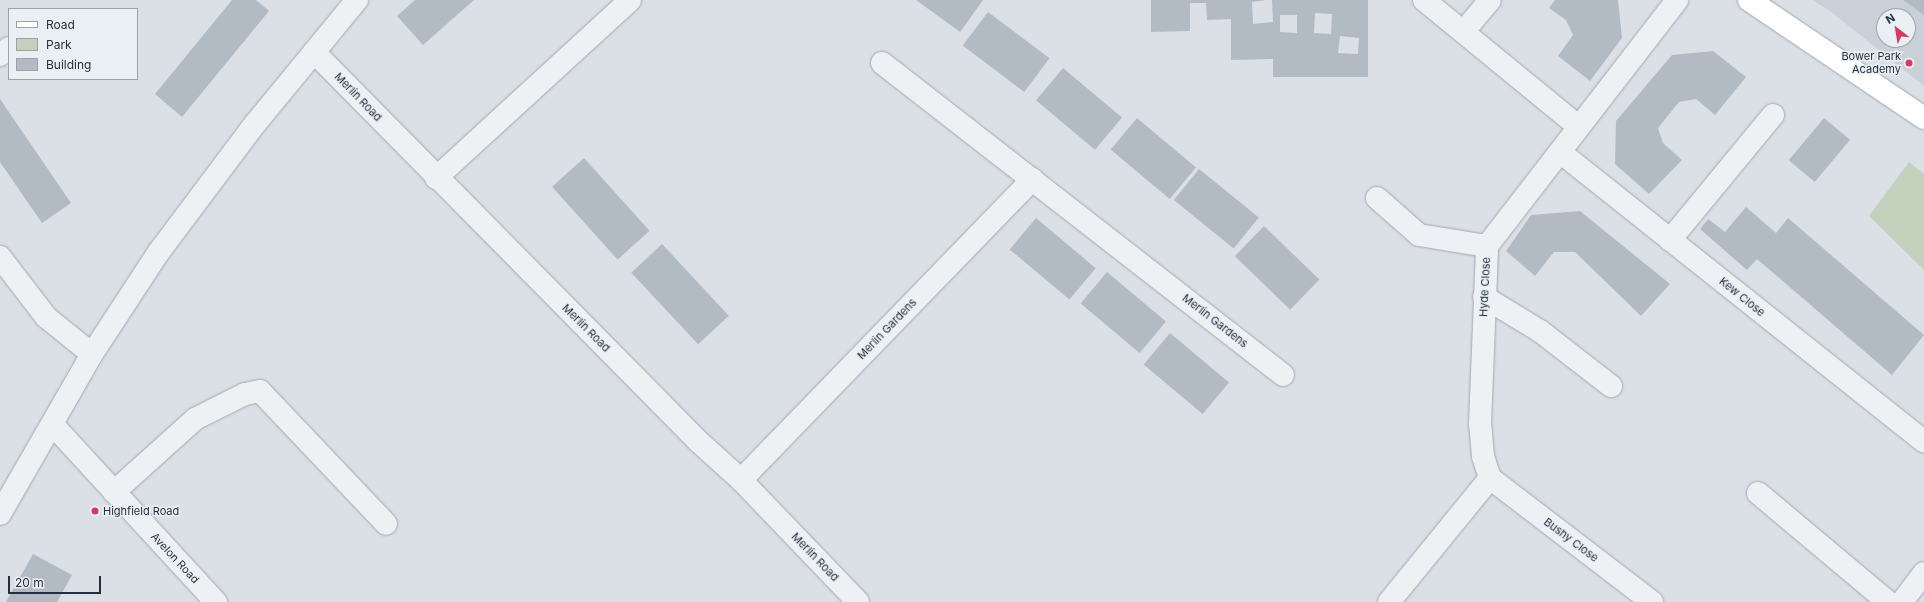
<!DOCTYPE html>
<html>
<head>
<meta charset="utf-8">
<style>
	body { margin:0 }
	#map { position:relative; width:1924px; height:602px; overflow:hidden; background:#dbe0e6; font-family:Inter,sans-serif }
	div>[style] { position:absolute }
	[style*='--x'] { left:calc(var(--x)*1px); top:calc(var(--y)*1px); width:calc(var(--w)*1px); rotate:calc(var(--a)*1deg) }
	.built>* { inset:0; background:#c9d0d8 }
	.green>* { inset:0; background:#c3d0bc }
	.building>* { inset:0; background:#b2bac3; transform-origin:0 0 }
	.roads { filter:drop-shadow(0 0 1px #a1a7b0) drop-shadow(0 0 1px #a1a7b0) }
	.minor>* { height:22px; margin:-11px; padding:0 11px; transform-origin:11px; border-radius:11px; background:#eef1f4 }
	.major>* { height:22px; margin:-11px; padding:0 11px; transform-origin:11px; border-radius:11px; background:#fff }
	.dots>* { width:11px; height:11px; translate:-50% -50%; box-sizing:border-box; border:2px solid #eaeff4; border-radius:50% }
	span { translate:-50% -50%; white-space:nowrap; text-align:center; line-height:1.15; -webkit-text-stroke:3px #eaeff4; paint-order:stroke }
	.poi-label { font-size:11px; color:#252f3c }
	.right { translate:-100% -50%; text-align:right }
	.left { translate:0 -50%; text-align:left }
	.street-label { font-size:11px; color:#252f3c }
	.legend { position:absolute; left:8px; top:8px; width:130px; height:72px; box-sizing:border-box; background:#eaeff4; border:1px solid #9ba2aa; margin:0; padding:5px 7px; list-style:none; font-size:12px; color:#252f3c }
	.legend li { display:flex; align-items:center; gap:8px; height:20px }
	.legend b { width:20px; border:1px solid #9ba2aa }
	.north { position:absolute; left:1876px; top:8px; width:40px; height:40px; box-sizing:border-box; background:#eaeff4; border:1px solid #9ba2aa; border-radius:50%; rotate:329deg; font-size:11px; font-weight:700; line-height:16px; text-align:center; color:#252f3c }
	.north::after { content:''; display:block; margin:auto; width:14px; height:18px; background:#d03b5f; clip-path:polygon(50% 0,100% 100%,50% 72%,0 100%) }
	.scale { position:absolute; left:8px; top:576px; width:93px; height:18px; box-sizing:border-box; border:2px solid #252f3c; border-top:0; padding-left:5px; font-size:12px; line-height:14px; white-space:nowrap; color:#252f3c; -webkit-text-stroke:3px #eaeff4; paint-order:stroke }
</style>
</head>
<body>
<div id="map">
	<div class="built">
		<i style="clip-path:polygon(evenodd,1812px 0,1924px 0,1924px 86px,1830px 11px,1812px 0,1884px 16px,1908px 16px,1908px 40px,1884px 40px,1884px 16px)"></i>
	</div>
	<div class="green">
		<i style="clip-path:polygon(1909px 162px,1924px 174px,1924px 270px,1869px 216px)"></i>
	</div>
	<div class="building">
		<i style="clip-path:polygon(232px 0,256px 0,269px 11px,182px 117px,155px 94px)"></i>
		<i style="clip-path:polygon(415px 0,474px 0,423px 45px,397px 16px)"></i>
		<i style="clip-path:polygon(916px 0,983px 0,960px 32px)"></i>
		<i style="clip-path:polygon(evenodd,1151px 0,1266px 0,1252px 2px,1253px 24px,1273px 22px,1272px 0,1368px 0,1368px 77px,1273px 77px,1273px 59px,1231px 60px,1231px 19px,1207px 20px,1206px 3px,1190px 3px,1190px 31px,1151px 32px,1151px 0,1315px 13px,1332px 14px,1331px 34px,1314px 33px,1315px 13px,1151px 0,1280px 15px,1297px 15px,1297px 33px,1280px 32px,1280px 15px,1151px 0,1340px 36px,1359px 38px,1358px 54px,1338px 53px,1340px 36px)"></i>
		<i style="clip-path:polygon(1555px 0,1618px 0,1622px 38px,1590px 81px,1558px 56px,1573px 35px,1566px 20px,1549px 8px)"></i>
		<i style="clip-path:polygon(1903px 0,1924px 0,1924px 15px)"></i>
		<i style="left:988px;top:12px;width:77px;height:42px;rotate:37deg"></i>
		<i style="clip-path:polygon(1713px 51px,1746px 77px,1715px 115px,1696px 99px,1679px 102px,1658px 128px,1663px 143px,1682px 160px,1649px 194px,1615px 164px,1616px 121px,1672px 55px)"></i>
		<i style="left:1063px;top:68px;width:77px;height:42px;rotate:40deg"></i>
		<i style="clip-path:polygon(0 99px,71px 203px,42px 223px,0 162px)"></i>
		<i style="left:1137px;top:118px;width:77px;height:41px;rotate:40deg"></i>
		<i style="left:1824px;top:118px;width:34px;height:55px;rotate:40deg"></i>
		<i style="left:584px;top:158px;width:98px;height:43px;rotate:48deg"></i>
		<i style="left:1199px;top:169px;width:77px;height:40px;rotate:39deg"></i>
		<i style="clip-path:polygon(1746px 207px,1776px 233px,1788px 218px,1924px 335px,1892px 375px,1757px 259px,1747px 270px,1700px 229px,1708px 219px,1725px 232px)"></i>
		<i style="clip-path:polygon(1580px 211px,1670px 284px,1641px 316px,1575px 252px,1554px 252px,1535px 276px,1506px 251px,1531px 215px)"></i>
		<i style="left:1036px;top:218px;width:78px;height:41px;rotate:40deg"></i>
		<i style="left:1264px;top:226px;width:77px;height:42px;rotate:44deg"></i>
		<i style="left:662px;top:244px;width:98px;height:42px;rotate:47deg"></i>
		<i style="left:1107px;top:272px;width:77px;height:41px;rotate:40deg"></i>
		<i style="left:1170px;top:333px;width:77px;height:41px;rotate:40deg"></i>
		<i style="clip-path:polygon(33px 554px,72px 575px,57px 602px,6px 602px)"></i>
	</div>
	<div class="roads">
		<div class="minor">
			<i style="--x:1424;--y:0;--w:200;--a:39.3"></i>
			<i style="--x:1464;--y:31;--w:40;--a:-50"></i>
			<i style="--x:314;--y:52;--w:547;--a:45.37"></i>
			<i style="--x:698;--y:441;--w:58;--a:42.2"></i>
			<i style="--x:741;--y:480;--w:169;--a:46.2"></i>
			<i style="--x:0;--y:55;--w:11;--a:-38"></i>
			<i style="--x:882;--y:63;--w:508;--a:37.88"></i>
			<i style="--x:1560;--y:152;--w:465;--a:38.5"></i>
			<i style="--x:436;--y:178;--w:263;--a:-42.5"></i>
			<i style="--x:1377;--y:198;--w:56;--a:41.4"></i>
			<i style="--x:1419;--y:235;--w:69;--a:9.2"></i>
			<i style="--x:1670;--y:240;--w:162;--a:-50.5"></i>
			<i style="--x:0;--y:257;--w:76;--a:52.5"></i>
			<i style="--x:46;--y:317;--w:59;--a:38.8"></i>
			<i style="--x:1484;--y:297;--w:66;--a:31.3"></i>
			<i style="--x:1540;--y:331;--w:90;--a:37.8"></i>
			<i style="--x:53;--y:425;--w:241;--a:47.4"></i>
			<i style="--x:1490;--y:478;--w:204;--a:37.4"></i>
			<i style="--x:741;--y:480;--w:419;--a:-45.9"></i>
			<i style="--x:114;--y:492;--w:109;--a:-42"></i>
			<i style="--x:195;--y:419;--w:56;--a:-26.6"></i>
			<i style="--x:245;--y:394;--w:15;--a:-11"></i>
			<i style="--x:260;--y:391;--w:183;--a:46.5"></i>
			<i style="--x:1758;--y:493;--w:170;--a:40"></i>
			<i style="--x:0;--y:514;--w:185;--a:-60.1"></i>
			<i style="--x:92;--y:354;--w:121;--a:-56.8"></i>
			<i style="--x:158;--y:253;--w:161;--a:-53.1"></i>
			<i style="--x:255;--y:124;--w:161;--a:-50.6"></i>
			<i style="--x:1389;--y:602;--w:160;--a:-50.8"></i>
			<i style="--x:1490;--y:478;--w:23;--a:-108"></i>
			<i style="--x:1483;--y:456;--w:32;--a:-95"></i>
			<i style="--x:1480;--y:424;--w:178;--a:-87.7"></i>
			<i style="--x:1487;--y:246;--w:311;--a:-52.3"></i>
			<i style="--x:1902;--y:602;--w:36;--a:-53"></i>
		</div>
		<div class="major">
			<i style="--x:1749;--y:0;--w:211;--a:34"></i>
		</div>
	</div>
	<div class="dots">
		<i style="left:1909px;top:63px;background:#d03b5f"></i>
		<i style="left:95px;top:511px;background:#d03b5f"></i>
	</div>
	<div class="poi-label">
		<span class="right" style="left:1901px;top:63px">Bower Park<br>Academy</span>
		<span class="left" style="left:103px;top:511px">Highfield Road</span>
	</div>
	<div class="street-label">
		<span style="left:358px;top:97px;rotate:46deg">Merlin Road</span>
		<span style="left:1485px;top:287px;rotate:-87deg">Hyde Close</span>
		<span style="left:1742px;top:297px;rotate:39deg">Kew Close</span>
		<span style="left:1215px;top:321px;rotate:38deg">Merlin Gardens</span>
		<span style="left:586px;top:328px;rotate:45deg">Merlin Road</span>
		<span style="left:887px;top:329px;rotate:-46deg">Merlin Gardens</span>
		<span style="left:1571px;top:540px;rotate:37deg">Bushy Close</span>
		<span style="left:815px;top:557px;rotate:46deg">Merlin Road</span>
		<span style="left:175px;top:558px;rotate:47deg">Avelon Road</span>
	</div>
	<ul class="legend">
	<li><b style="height:5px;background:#fff"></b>Road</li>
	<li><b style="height:11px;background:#c3d0bc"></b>Park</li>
	<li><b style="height:11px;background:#b2bac3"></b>Building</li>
	</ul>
	<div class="north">N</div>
	<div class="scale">20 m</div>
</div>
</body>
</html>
